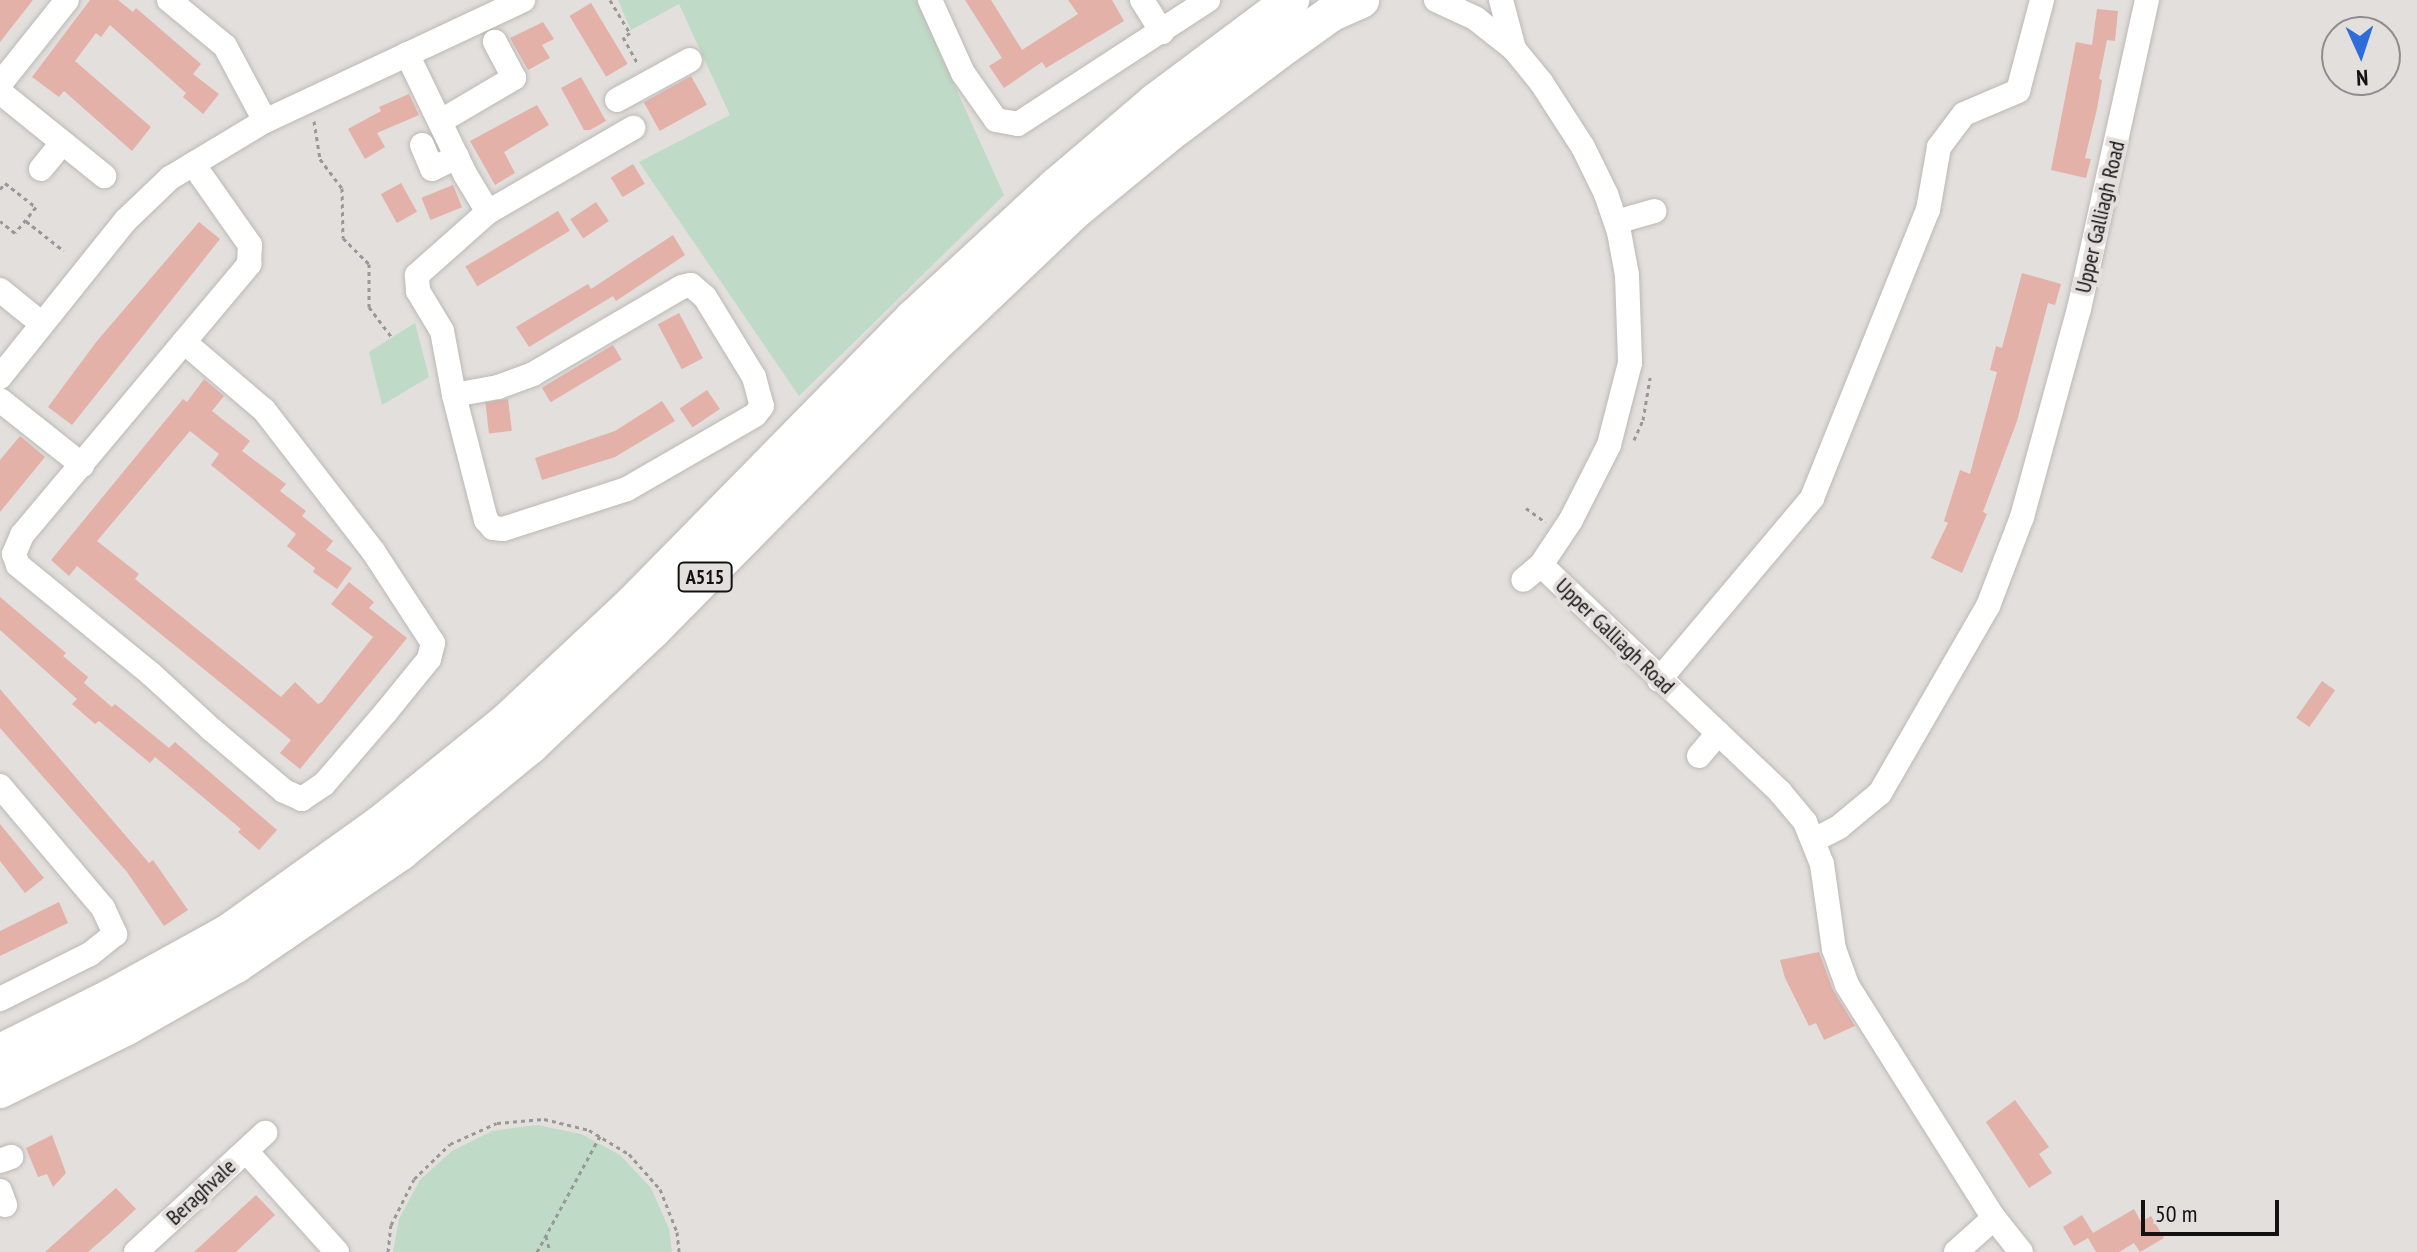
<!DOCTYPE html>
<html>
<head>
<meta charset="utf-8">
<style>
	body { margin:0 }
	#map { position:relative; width:2417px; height:1252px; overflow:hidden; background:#e2dfdc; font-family:"PT Sans Narrow",sans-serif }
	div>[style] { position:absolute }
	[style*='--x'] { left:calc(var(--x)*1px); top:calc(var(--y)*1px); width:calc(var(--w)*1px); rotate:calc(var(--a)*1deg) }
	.green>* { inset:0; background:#bfdac6 }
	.building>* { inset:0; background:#e3b1a8; transform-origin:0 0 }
	.path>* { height:3px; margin-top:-1.5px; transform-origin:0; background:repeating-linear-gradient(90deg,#9a9896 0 4px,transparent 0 8px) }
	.roads { filter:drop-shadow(0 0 2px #bbb8b5) drop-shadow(0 0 2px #bbb8b5) }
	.minor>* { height:24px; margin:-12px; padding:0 12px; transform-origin:12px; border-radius:12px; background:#fff }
	.highway>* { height:36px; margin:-18px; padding:0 18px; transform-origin:18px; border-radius:18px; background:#fff }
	span { translate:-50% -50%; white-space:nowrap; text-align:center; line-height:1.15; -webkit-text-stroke:8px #e2dfdc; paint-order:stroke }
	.shield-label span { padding:2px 6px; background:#e2dfdc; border:2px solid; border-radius:6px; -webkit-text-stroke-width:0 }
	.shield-label { font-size:20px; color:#131211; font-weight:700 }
	.street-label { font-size:22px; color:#131211 }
	.north { position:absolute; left:2321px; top:16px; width:80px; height:80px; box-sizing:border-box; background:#e2dfdc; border:2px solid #8f8d8b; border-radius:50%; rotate:177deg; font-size:22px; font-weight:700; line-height:32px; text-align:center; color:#131211 }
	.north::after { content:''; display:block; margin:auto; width:28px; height:36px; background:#2e6cd9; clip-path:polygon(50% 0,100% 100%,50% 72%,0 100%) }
	.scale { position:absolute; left:2141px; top:1200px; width:138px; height:36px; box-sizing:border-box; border:4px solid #131211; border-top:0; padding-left:10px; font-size:24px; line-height:28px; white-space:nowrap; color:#131211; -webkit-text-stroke:6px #e2dfdc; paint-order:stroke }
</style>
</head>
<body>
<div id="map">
	<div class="green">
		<i style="clip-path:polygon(618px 0,916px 0,1004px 195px,799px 396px,639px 162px,730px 115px,679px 4px,631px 30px)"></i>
		<i style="clip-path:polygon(415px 323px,429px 377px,382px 405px,369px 352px)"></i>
		<i style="clip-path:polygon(537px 1125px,581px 1134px,620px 1155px,651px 1188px,669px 1229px,672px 1252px,393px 1252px,399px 1219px,420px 1180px,452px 1151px,492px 1131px)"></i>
	</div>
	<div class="building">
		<i style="clip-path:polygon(0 0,33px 0,0 42px)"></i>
		<i style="clip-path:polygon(90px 0,118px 0,133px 12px,136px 8px,201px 64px,193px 74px,219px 94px,203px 114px,183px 97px,186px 93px,110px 25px,101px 37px,96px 33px,75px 61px,151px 127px,132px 151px,64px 91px,59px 97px,32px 77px)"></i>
		<i style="clip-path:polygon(965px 0,991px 0,1022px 50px,1078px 14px,1068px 0,1112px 0,1124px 21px,1046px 68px,1042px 62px,1004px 88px,989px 66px,1002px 58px)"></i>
		<i style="left:591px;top:3px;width:71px;height:25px;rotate:59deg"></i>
		<i style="clip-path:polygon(2097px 9px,2118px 11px,2115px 41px,2107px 40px,2099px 79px,2102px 80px,2097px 109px,2085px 158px,2091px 159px,2086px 178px,2051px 170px,2076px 42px,2092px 45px)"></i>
		<i style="clip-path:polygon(543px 22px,554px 39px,542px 45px,550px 58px,528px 70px,510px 38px)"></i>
		<i style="left:691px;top:76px;width:33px;height:54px;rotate:61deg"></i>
		<i style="clip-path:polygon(581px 77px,606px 121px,590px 130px,584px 130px,561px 88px)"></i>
		<i style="clip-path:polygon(409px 94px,419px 115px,377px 133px,385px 147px,365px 159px,348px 129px,381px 111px,379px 107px)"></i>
		<i style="clip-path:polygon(537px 105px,549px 125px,504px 152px,515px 173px,495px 185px,470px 141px)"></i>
		<i style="left:633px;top:164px;width:23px;height:26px;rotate:59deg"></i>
		<i style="left:401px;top:183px;width:33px;height:23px;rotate:61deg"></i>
		<i style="left:453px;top:185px;width:24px;height:34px;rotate:68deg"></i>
		<i style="left:596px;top:202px;width:23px;height:31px;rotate:56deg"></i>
		<i style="left:558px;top:211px;width:23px;height:108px;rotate:59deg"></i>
		<i style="clip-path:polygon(199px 222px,220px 239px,72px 425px,48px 407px,97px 341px)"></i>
		<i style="clip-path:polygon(673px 235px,685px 255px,616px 301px,613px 296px,529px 347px,516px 327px,588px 284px,591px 289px)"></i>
		<i style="clip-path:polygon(2022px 273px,2061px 284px,2055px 305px,2048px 303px,2017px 421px,1983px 512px,1987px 514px,1962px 573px,1931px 558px,1948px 523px,1944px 521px,1960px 470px,1970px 474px,1997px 372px,1990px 370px,1996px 346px,2002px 348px)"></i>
		<i style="left:679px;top:313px;width:51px;height:24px;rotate:62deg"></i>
		<i style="left:613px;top:345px;width:17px;height:83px;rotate:59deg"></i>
		<i style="clip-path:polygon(204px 379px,224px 396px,212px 411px,250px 441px,242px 451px,286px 484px,280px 491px,306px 511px,302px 516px,333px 541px,326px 550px,352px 568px,337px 589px,313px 572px,315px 568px,287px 546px,296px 534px,211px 465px,219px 454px,190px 431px,97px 541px,139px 574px,135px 579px,281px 697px,295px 682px,318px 704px,322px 702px,373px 637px,331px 604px,349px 582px,374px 602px,369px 608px,407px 638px,300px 769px,280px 753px,291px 740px,77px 566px,69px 576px,51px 560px,183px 399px,187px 402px)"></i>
		<i style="left:707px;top:390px;width:23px;height:33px;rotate:56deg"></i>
		<i style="left:508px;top:399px;width:32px;height:23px;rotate:83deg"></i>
		<i style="clip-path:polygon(662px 401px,675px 421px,615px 457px,542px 480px,535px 458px,615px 431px)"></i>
		<i style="clip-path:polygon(20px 436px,45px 457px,0 512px,0 460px)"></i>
		<i style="clip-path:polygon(0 597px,66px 653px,63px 656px,88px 677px,84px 683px,112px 707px,115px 704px,169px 748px,175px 742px,277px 830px,259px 850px,238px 832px,241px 829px,155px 757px,150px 763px,99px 721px,95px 724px,72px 704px,77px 699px,0 630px)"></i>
		<i style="left:2322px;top:681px;width:16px;height:45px;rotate:35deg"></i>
		<i style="clip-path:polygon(0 689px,149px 863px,153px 860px,188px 910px,164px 926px,127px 872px,0 728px)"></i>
		<i style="clip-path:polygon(0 824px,44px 878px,25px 893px,0 861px)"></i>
		<i style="clip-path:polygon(59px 902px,68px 923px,0 956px,0 931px)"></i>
		<i style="clip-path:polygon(1819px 952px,1833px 990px,1855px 1026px,1824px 1040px,1816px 1023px,1809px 1026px,1785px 978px,1780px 960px)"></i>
		<i style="clip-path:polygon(2015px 1100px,2049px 1147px,2039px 1154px,2052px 1173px,2029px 1188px,1986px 1122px)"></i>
		<i style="clip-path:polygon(52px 1135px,66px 1173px,53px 1187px,47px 1174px,38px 1177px,26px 1148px)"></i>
		<i style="clip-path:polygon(116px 1188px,136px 1209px,112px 1231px,88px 1252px,45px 1252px)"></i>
		<i style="clip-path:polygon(256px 1195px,275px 1215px,236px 1252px,194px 1252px)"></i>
		<i style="clip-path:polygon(2134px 1209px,2141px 1222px,2151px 1216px,2164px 1238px,2140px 1252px,2134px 1243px,2119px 1252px,2096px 1252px,2088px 1238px,2074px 1246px,2063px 1227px,2082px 1215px,2093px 1233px)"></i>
	</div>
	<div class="path">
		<i style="--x:610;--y:0;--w:39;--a:59"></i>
		<i style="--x:630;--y:33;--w:8;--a:150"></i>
		<i style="--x:623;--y:37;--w:31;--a:61"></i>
		<i style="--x:314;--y:121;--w:38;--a:81"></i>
		<i style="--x:320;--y:159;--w:36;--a:53"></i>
		<i style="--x:342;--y:188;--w:50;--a:88.9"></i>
		<i style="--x:343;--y:238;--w:37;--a:45"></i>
		<i style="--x:369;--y:264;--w:43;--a:90"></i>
		<i style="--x:369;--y:307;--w:38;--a:53"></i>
		<i style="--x:0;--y:189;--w:8;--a:-50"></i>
		<i style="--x:5;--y:183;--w:39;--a:38"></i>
		<i style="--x:36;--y:207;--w:33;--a:129"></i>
		<i style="--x:15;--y:233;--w:19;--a:-141"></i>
		<i style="--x:26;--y:221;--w:48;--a:38.3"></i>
		<i style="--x:1634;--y:440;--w:22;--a:-66"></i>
		<i style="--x:1643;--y:420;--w:43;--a:-80.5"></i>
		<i style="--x:1526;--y:508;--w:24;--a:36"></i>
		<i style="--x:546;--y:1236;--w:16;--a:76"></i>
		<i style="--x:388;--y:1252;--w:27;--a:-84"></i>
		<i style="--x:391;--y:1225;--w:51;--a:-63.4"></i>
		<i style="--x:414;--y:1179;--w:50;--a:-44.2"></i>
		<i style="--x:450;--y:1144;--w:51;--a:-24.1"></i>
		<i style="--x:497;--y:1123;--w:47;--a:-4.9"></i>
		<i style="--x:544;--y:1119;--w:46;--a:13.7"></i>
		<i style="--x:589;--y:1130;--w:47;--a:31"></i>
		<i style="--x:629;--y:1154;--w:47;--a:48.5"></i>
		<i style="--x:660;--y:1189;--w:46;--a:68.4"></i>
		<i style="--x:677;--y:1232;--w:20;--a:84"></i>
		<i style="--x:537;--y:1252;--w:132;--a:-61.5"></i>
	</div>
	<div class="roads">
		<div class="minor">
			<i style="--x:169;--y:0;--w:72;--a:39.4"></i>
			<i style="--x:225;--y:46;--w:85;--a:61.9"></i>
			<i style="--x:930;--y:0;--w:80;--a:65.7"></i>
			<i style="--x:963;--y:73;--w:57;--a:54.9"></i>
			<i style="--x:996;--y:120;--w:22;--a:10"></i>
			<i style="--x:1018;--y:124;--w:227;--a:-33.1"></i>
			<i style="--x:1142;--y:0;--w:38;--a:58"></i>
			<i style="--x:1436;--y:0;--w:43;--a:24.8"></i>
			<i style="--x:1475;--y:18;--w:50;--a:38.5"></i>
			<i style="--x:1514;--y:49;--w:43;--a:50.7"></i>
			<i style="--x:1541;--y:82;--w:77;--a:57.1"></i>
			<i style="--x:1583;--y:147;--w:52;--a:63.9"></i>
			<i style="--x:1606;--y:194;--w:40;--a:71.1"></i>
			<i style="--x:1619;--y:232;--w:44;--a:79.5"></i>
			<i style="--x:1627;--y:275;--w:88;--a:88"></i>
			<i style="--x:1630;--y:363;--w:85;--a:104.4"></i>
			<i style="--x:1609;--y:445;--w:84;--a:116.9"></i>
			<i style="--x:1571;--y:520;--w:54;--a:123.7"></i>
			<i style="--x:1541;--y:565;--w:23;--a:140"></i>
			<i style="--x:1501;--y:0;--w:51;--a:75.1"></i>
			<i style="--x:407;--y:54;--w:133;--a:64.2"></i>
			<i style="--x:465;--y:174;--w:44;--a:58.8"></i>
			<i style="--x:0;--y:84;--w:107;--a:-51.4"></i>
			<i style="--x:0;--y:92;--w:134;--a:38.9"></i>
			<i style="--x:617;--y:100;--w:83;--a:-28.7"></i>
			<i style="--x:441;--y:121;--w:85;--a:-30.5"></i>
			<i style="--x:514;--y:78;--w:41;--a:-117.8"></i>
			<i style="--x:422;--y:145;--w:26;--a:67"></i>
			<i style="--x:432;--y:169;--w:28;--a:-26"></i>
			<i style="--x:41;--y:169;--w:33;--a:-51"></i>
			<i style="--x:1616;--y:222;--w:40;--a:-16"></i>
			<i style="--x:0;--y:290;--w:54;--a:39"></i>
			<i style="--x:184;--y:342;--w:105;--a:40.4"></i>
			<i style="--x:264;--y:410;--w:178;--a:52.3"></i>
			<i style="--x:373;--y:551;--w:110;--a:56.9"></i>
			<i style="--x:433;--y:643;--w:16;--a:104"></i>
			<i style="--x:429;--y:659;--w:68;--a:129.1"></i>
			<i style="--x:386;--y:712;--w:95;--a:130.7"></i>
			<i style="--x:324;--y:784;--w:27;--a:146"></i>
			<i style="--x:302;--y:799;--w:20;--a:-156"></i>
			<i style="--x:284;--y:791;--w:94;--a:-139.7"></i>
			<i style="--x:212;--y:730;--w:83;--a:-137.4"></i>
			<i style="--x:151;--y:674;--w:172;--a:-140.7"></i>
			<i style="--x:18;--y:565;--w:12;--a:-110"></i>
			<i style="--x:14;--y:554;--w:21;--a:-67"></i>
			<i style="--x:22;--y:535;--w:354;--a:-50"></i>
			<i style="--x:249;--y:264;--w:19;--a:-87"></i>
			<i style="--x:250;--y:245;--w:99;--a:-125.1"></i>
			<i style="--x:0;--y:377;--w:201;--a:-51.3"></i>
			<i style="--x:126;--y:220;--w:61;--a:-43.7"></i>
			<i style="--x:170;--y:178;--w:111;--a:-31"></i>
			<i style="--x:265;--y:121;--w:285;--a:-25.1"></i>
			<i style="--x:454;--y:395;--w:45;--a:-10.3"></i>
			<i style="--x:498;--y:387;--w:37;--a:-20"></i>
			<i style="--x:533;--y:374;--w:173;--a:-30.3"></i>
			<i style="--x:682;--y:287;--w:9;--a:-13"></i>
			<i style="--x:691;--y:285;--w:18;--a:41"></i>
			<i style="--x:705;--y:297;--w:94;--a:58.5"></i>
			<i style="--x:754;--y:377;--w:30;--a:75"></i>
			<i style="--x:762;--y:406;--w:11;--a:128"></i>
			<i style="--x:755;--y:415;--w:148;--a:150"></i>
			<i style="--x:627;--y:489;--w:130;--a:162.1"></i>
			<i style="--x:503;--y:529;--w:10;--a:-174"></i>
			<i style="--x:493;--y:528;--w:11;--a:-131"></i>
			<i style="--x:486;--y:520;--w:129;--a:-104.4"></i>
			<i style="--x:454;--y:395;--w:65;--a:-100.6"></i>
			<i style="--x:442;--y:331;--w:47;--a:-121"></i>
			<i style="--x:418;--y:291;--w:16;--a:-94"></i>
			<i style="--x:417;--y:275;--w:95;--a:-41.6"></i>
			<i style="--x:488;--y:212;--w:168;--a:-30.1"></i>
			<i style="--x:0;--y:400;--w:105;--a:38.4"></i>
			<i style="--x:1541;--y:565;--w:330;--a:43.5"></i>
			<i style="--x:1780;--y:792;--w:39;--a:50"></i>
			<i style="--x:1805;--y:822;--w:45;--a:68"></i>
			<i style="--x:1822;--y:864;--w:86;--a:82"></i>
			<i style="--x:1834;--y:949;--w:38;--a:70"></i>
			<i style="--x:1847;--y:985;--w:275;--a:57.8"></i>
			<i style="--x:1994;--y:1218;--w:43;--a:51.5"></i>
			<i style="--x:1659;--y:680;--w:238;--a:-49.9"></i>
			<i style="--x:1812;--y:498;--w:310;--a:-68.1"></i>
			<i style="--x:1928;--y:210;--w:64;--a:-80.1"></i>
			<i style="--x:1939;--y:147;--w:41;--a:-52.9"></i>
			<i style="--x:1964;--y:114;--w:59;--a:-23.1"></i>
			<i style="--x:2018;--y:91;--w:94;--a:-75.2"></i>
			<i style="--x:1699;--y:756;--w:30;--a:-50"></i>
			<i style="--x:0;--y:786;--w:160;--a:49.8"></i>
			<i style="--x:103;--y:908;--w:29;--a:65"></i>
			<i style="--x:115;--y:934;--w:32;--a:141"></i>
			<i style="--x:90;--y:954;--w:101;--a:153.4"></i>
			<i style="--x:1814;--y:840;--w:28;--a:-27"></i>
			<i style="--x:1839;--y:827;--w:53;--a:-39.7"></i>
			<i style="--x:1880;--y:793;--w:216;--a:-60"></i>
			<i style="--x:1988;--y:606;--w:95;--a:-69.1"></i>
			<i style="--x:2022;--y:517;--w:216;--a:-74.7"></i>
			<i style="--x:2079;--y:309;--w:316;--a:-77.6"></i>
			<i style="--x:246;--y:1151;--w:136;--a:48"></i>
			<i style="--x:0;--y:1161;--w:12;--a:-20"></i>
			<i style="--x:0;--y:1191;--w:15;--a:70"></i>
			<i style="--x:136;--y:1252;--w:176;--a:-42.7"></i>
			<i style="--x:1956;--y:1252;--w:51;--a:-41.8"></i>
		</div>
		<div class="highway">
			<i style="--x:0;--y:1052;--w:122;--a:-26.4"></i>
			<i style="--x:109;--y:998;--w:137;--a:-28.8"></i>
			<i style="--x:229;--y:932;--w:186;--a:-35.6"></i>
			<i style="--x:380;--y:824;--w:164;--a:-39"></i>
			<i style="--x:507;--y:721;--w:171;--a:-43.1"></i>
			<i style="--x:632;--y:604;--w:401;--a:-45.5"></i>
			<i style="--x:913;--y:318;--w:195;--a:-42.7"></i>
			<i style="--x:1056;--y:186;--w:131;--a:-40.4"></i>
			<i style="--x:1156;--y:101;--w:169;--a:-36.8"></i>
			<i style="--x:0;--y:1090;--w:140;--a:-26.4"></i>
			<i style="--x:125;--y:1028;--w:128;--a:-29.6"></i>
			<i style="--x:236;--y:965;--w:200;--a:-34.4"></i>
			<i style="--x:401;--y:852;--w:167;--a:-39.4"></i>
			<i style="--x:530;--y:746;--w:168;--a:-43.3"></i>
			<i style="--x:652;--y:631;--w:399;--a:-45.4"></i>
			<i style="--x:932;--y:347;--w:197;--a:-43.6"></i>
			<i style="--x:1075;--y:211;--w:129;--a:-39.4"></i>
			<i style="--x:1175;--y:129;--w:140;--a:-36.9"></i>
			<i style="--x:1287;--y:45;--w:55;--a:-35.4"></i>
			<i style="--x:1332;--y:13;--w:32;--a:-24"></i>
		</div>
	</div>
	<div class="shield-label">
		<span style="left:705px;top:577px">A515</span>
	</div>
	<div class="street-label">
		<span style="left:2100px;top:217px;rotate:-77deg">Upper Galliagh Road</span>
		<span style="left:1615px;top:636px;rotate:44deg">Upper Galliagh Road</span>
		<span style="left:201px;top:1192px;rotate:-43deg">Beraghvale</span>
	</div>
	<div class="north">N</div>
	<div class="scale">50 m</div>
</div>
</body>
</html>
